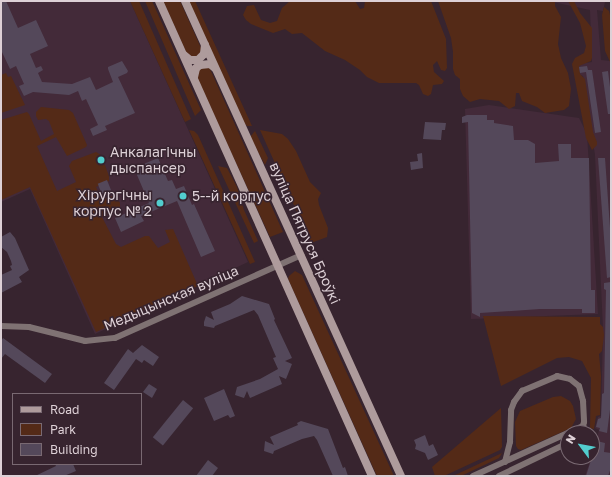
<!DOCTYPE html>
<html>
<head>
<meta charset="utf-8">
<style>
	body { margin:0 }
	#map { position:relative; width:612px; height:477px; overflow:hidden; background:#37242f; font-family:"Golos Text",sans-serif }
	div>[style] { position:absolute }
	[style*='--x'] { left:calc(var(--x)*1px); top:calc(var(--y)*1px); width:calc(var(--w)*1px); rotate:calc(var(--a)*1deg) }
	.built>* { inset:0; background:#432a39 }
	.green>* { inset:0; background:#542a17 }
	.building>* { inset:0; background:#54485a; transform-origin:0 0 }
	.street>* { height:6px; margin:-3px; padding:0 3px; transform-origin:3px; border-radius:3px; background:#7f7273 }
	.secondary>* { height:8px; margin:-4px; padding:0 4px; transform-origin:4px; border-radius:4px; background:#ae9b9c }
	.dots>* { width:11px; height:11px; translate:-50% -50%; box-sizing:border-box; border:2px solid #37242f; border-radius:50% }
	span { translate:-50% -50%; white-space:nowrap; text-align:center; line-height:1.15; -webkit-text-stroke:3px #37242f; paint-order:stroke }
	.poi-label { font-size:14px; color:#ddd0d6 }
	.left { translate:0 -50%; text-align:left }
	.right { translate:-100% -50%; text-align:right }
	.street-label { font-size:14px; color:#ddd0d6 }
	.frame { position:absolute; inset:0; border:2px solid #ddd0d6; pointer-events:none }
	.legend { position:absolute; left:12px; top:393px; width:130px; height:72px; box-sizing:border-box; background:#37242f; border:1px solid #796972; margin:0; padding:5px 7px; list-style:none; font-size:12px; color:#ddd0d6 }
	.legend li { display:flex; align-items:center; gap:8px; height:20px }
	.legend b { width:20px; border:1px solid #796972 }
	.north { position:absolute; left:560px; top:425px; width:40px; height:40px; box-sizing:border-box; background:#37242f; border:1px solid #796972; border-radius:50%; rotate:302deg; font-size:11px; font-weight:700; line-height:16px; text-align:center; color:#ddd0d6 }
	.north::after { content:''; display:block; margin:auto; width:14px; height:18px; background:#52cdce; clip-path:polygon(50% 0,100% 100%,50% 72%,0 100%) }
</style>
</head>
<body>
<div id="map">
	<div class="built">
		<i style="clip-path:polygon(1px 1px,130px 1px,248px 262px,95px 334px,30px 189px,1px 202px)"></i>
		<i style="clip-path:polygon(548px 1px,605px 2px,603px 11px,597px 10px,601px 60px,610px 61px,611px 66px,611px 476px,585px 476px,590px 461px,587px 460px,589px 457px,592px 457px,599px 430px,595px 428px,598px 417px,601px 416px,603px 329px,595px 155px,583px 76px,578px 74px,578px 64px,592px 62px,590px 10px)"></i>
		<i style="clip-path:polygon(489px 105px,579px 118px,587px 134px,598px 314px,471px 319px,465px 109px)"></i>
	</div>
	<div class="green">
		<i style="clip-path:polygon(130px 1px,139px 1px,191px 119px,185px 122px)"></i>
		<i style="clip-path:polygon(145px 1px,152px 1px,196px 99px,201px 110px,195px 116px)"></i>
		<i style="clip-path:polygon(163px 1px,180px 1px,201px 48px,201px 51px,197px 57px,192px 57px,186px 52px)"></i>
		<i style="clip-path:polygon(188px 1px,195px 1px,252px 126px,247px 126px,244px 123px)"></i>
		<i style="clip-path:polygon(290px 1px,355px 1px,360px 9px,364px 8px,365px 1px,431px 1px,446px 39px,447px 68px,445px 71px,441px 70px,437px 61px,433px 65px,434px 72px,444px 81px,442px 84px,433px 85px,431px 94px,428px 96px,423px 94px,419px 85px,416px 83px,379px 83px,367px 77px,360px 70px,345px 60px,325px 51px,302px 33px,292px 34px,285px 29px,273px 33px,251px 24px,246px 20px,243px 15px,247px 6px,254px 5px,261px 20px,270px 23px,277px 21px,282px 8px)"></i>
		<i style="clip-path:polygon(438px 1px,555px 1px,555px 6px,561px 17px,558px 44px,561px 58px,568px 73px,571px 89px,569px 106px,564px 110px,545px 113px,537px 107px,522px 101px,519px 93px,516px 93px,515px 106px,509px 109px,499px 101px,480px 99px,470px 102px,463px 96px,460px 89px,460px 79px,455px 75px,453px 69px,453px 52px,451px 38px)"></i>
		<i style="clip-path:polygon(568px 1px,574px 1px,580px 13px,592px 28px,592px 58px,591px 61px,579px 66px,580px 74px,585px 79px,593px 132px,597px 142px,597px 145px,592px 150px,586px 138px,572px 64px,575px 58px,584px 53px,586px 46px,580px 23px)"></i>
		<i style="clip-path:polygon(604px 7px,609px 11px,611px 19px,611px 64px,605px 51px,602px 15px)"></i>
		<i style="clip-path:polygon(208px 67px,210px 69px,283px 232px,270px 237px,196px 76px,198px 68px)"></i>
		<i style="clip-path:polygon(6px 73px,8px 77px,11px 76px,25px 105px,1px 113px,1px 75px)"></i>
		<i style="clip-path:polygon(41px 107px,69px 110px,73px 113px,87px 145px,86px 147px,67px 156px,56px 137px,37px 146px,57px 191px,76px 182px,69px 166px,72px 161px,96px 152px,101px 155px,109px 176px,109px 181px,96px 187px,102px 199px,115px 195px,120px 203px,120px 207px,102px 217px,116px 244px,121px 247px,145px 236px,149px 236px,158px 248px,170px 242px,165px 230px,173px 229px,198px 286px,96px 332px,30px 187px,1px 200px,1px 120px,27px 112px,29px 114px,41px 141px,54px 134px,49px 121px,46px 119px,38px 120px,36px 116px,36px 112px)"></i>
		<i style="clip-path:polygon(189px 130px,194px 131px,198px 135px,255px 262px,250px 264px)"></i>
		<i style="clip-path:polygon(260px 130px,282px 134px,288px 139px,296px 151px,310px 182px,321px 193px,318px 199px,319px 205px,328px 228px,327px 237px,311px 243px)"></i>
		<i style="clip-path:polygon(255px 131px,268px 158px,265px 165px,250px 137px)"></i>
		<i style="clip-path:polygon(218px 166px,227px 168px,237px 187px,244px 210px,258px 241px,254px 243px)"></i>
		<i style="clip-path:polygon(295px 271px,302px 275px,394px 476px,377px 476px,288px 279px,289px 276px)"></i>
		<i style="clip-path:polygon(483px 316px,600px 317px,600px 324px,603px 327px,604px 335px,602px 351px,599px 354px,601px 376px,600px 415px,596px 416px,594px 429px,590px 428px,591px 378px,582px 361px,569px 357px,557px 358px,501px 386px)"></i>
		<i style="clip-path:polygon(561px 396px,570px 401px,573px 406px,576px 419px,571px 428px,521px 450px,518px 449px,516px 446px,515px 422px,520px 411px,553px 397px)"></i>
		<i style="clip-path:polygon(501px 408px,502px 447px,500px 450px,444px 476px,435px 476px,432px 467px)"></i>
		<i style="clip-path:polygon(502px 453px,499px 458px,461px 476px,453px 476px)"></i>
	</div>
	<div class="building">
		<i style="clip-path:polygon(1px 1px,6px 1px,18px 28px,36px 20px,48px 46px,30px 54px,36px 68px,41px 66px,43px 70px,38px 73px,42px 82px,72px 84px,90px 77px,96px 90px,113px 82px,108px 69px,108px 67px,122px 61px,128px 71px,127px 73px,118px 77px,135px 113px,105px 126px,107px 130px,93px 136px,90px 129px,98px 125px,86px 99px,82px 101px,78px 91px,69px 95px,33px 92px,24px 96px,19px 86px,24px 84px,16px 66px,10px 69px,1px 50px)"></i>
		<i style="clip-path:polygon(587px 66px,588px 70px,592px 70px,601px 132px,595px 133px,586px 72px,580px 73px,579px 67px)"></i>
		<i style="clip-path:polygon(608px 71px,611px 95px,611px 114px,608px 114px,602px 72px)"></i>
		<i style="clip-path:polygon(467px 115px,487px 115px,487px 120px,494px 120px,494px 123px,513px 126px,514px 140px,528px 140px,535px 144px,535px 163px,559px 161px,558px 144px,571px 144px,571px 158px,589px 158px,591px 290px,595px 290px,595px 313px,582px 313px,582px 309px,540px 309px,480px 313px,480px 317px,472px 313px,468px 122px,462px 123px,462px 117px)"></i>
		<i style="clip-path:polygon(425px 122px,446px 123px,445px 130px,442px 130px,441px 140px,423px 139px)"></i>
		<i style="clip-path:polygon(422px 153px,423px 168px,411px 170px,410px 162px,418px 161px,417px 154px)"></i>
		<i style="clip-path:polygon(158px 158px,168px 181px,172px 180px,176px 189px,184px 186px,192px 205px,194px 204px,215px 251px,201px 257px,177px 201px,141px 216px,144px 221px,121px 232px,115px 218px,149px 203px,134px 168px)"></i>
		<i style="clip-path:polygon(598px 158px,605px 158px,611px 242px,611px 277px,607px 278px)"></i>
		<i style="left:107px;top:180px;width:11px;height:10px;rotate:68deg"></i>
		<i style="clip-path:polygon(10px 232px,15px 238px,29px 270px,19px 277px,22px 282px,1px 293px,1px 275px,12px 270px,10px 266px,12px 265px,11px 261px,7px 252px,1px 247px,1px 237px)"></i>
		<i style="clip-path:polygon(611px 282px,611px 402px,607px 433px,599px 431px,600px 428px,596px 427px,598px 419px,601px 418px,602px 394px,604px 393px,606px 290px,604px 289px,604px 283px)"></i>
		<i style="clip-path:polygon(242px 296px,269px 304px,275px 319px,274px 320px,292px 358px,285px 361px,292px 364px,286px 379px,279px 376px,282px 384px,250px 398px,247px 391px,244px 398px,235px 395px,237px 387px,260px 379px,278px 369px,273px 358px,276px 357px,258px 315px,254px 310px,215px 326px,214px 328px,204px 326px,204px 322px,206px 316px,214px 320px,211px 312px,230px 304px)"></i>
		<i style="clip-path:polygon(3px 338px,52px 374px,45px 383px,5px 354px,1px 359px,1px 341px)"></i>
		<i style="clip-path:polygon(142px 345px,159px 357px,153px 366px,144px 360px,142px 363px,136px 359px,114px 390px,104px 383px,128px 349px,133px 353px)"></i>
		<i style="clip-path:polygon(149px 384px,157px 389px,152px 398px,143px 392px)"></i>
		<i style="clip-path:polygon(224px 389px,235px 416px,230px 418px,228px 415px,214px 421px,204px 398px)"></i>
		<i style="left:183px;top:400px;width:13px;height:48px;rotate:39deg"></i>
		<i style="clip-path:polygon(301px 421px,328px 429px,343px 468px,345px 467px,348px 476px,333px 476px,317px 440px,314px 436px,302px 439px,274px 451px,273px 454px,264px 451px,265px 441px,274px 445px,270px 437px,298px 425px,297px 423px)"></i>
		<i style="clip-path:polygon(425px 435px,429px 446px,433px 444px,438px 455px,428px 460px,425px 453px,415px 449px,416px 445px,414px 440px)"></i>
		<i style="clip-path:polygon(597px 441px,605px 443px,604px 452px,611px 453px,611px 468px,608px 476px,586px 476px)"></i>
		<i style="clip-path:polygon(208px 460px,218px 468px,212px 476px,196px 476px)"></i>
		<i style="clip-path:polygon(55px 464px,73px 464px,76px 471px,64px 476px,35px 476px,56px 466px)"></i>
	</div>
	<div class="street">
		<i style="--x:1;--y:326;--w:28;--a:2"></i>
		<i style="--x:29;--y:327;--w:58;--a:14"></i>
		<i style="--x:85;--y:341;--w:30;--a:-6"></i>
		<i style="--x:115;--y:338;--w:204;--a:-24"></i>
		<i style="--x:568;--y:433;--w:17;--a:-25"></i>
		<i style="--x:505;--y:462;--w:21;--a:-76"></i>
		<i style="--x:510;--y:442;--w:32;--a:-88"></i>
		<i style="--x:511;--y:410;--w:9;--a:-69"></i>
		<i style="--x:514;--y:402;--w:14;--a:-54"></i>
		<i style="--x:522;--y:391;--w:38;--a:-23"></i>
		<i style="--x:557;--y:376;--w:13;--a:13"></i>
		<i style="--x:570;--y:379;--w:11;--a:38"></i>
		<i style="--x:579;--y:386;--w:16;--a:75"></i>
		<i style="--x:583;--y:401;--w:21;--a:87"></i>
		<i style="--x:584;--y:422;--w:11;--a:105"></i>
		<i style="--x:473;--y:476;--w:104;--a:-24.4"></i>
		<i style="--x:499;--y:476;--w:76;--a:-25.6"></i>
	</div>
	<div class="secondary">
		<i style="--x:159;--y:1;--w:521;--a:65.85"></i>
		<i style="--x:185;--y:1;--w:522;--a:65.55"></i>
		<i style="--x:184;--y:55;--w:8;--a:40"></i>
		<i style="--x:190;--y:60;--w:8;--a:0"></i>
		<i style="--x:198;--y:60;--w:8;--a:-45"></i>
		<i style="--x:204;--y:54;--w:9;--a:-84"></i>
		<i style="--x:194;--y:77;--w:9;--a:-77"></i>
		<i style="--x:196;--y:68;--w:5;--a:-37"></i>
		<i style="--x:200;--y:65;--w:10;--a:-6"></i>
		<i style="--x:210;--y:64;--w:6;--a:39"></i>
	</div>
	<div class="dots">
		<i style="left:101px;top:160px;background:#52cdce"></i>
		<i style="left:183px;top:196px;background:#52cdce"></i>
		<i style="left:160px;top:203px;background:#52cdce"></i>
	</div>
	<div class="poi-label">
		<span class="left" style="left:110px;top:160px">Анкалагічны<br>дыспансер</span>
		<span class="right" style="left:152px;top:203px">Хірургічны<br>корпус № 2</span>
		<span class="left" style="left:192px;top:196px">5--й корпус</span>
	</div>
	<div class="street-label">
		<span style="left:305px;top:233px;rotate:66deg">вуліца Пятруся Броўкі</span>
		<span style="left:171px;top:298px;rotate:-23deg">Медыцынская вуліца</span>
	</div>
	<div class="frame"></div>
	<ul class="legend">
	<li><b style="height:5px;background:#ae9b9c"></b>Road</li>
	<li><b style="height:11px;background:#542a17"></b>Park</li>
	<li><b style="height:11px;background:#54485a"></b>Building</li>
	</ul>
	<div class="north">N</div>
</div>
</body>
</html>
